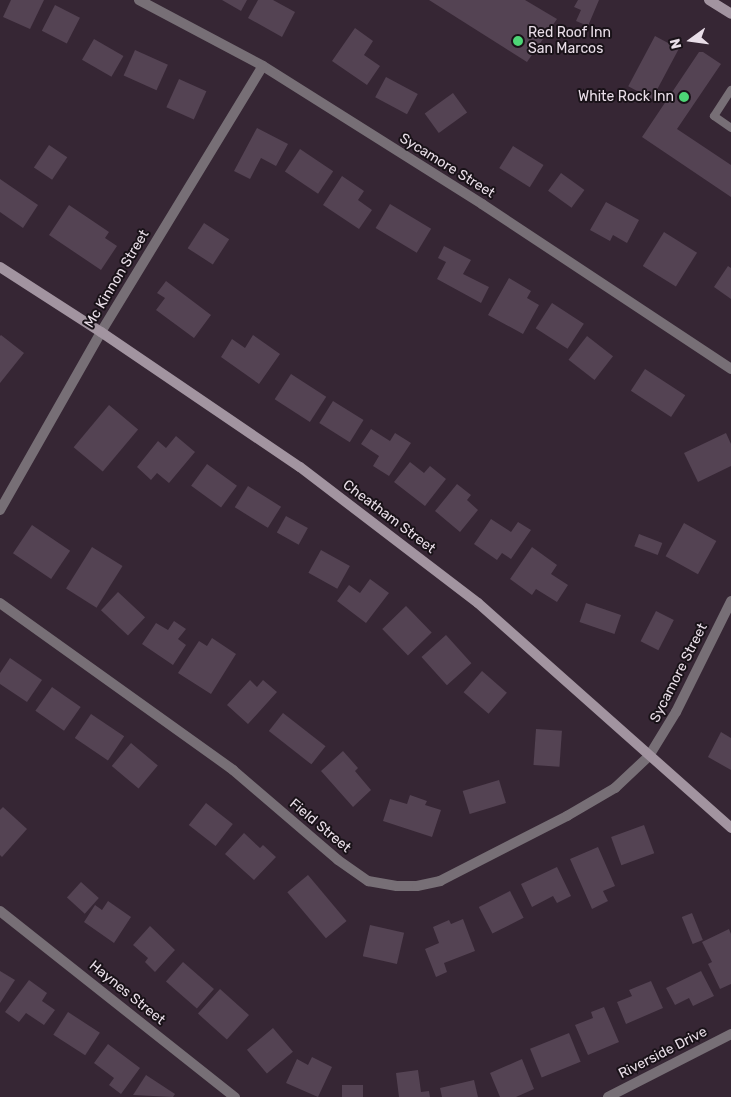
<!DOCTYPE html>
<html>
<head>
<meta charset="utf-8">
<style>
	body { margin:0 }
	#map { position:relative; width:731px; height:1097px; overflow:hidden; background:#362634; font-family:Rubik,sans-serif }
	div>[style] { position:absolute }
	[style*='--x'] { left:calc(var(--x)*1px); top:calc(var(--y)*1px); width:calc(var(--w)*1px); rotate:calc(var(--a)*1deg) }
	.building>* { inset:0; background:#544353; transform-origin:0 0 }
	.lane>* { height:8px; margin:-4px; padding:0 4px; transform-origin:4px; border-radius:4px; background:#776f76 }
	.street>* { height:10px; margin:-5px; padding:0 5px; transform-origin:5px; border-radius:5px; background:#776f76 }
	.secondary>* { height:10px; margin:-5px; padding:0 5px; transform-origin:5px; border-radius:5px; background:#a294a0 }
	.dots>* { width:14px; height:14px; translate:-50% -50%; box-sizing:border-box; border:2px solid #191218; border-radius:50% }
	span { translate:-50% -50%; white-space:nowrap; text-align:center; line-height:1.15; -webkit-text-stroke:4px #191218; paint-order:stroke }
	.poi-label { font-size:14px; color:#e9dee8 }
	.left { translate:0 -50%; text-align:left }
	.right { translate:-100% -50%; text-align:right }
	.street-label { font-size:14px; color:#e9dee8 }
	.north { position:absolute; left:666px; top:15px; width:50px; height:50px; -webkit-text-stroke:4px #191218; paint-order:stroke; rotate:256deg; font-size:14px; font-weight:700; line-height:20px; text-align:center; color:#e9dee8 }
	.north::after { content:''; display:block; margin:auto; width:18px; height:22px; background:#e9dee8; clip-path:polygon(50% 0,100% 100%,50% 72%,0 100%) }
</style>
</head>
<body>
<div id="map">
	<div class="building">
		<i style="clip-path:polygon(11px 0,44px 0,30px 29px,3px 17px)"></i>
		<i style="clip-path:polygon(222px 0,247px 0,241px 11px)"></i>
		<i style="clip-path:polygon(258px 0,273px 0,295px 12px,282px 37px,248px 18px)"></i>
		<i style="clip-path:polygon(429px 0,525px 0,557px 19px,527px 62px)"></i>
		<i style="clip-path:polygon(578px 0,599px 0,588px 26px,576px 21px,581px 10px,574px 7px)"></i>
		<i style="left:55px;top:5px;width:28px;height:29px;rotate:27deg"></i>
		<i style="clip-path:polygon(355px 28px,373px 41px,364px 55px,380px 66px,367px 85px,332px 61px)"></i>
		<i style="left:655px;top:36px;width:27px;height:57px;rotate:28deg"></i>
		<i style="left:94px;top:39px;width:34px;height:24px;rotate:30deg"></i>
		<i style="left:135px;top:50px;width:36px;height:28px;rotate:24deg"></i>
		<i style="clip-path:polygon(699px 52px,703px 52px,721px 64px,677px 129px,731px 165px,731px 197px,642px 137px)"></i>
		<i style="left:386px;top:77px;width:36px;height:23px;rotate:28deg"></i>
		<i style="left:179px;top:79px;width:30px;height:31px;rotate:24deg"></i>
		<i style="left:453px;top:93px;width:24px;height:35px;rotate:54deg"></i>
		<i style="clip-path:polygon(257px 128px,288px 144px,276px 166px,261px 158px,250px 179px,234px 171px)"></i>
		<i style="left:49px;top:145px;width:22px;height:27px;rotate:34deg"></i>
		<i style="left:513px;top:146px;width:36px;height:26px;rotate:32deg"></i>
		<i style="left:300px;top:149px;width:40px;height:27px;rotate:34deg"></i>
		<i style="left:561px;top:173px;width:29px;height:22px;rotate:36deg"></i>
		<i style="clip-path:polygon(342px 176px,364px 191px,358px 200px,372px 210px,359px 229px,323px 205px)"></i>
		<i style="clip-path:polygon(0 179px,38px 205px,23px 228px,0 212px)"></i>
		<i style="clip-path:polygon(606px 202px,639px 220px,627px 243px,613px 235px,610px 241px,590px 230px)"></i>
		<i style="left:390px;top:204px;width:48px;height:28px;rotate:31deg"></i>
		<i style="clip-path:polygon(69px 205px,109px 232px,105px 238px,117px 246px,101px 270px,49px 235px)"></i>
		<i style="left:204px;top:223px;width:30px;height:30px;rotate:33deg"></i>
		<i style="left:664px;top:232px;width:39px;height:40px;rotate:32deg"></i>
		<i style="clip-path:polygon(444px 246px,471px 260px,463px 274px,489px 287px,481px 303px,437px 279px,446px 262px,438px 258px)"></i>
		<i style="clip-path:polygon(728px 266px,731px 268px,731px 299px,714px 287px)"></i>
		<i style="clip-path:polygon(509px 278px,531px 291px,527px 298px,539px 305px,523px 334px,488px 315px)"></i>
		<i style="clip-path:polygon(166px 281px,211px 315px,194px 338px,156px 310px,165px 298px,157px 293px)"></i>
		<i style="left:552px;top:303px;width:38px;height:30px;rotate:33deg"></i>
		<i style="clip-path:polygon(1px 335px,24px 353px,0 383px,0 336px)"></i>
		<i style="clip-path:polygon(253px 335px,280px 354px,259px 384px,221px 357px,232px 339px,245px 348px)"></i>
		<i style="left:587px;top:336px;width:33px;height:30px;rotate:38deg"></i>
		<i style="left:645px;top:369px;width:48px;height:26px;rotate:33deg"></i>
		<i style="left:291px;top:374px;width:42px;height:30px;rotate:33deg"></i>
		<i style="left:333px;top:401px;width:36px;height:26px;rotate:32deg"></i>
		<i style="left:109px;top:405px;width:38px;height:55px;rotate:40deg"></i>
		<i style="clip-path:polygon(371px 429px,390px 441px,395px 433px,411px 443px,389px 476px,373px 466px,379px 456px,361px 444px)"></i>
		<i style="clip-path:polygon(726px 433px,731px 444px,731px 466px,698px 482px,684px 453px)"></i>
		<i style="clip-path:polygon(176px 436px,195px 452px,169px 483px,157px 473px,151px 480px,137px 467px,158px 441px,166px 448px)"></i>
		<i style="clip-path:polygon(410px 462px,424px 473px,430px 466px,446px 479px,425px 506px,394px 482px)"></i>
		<i style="left:207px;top:464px;width:37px;height:27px;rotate:36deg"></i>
		<i style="clip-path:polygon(457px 484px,471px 495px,467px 500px,478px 510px,460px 532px,435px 511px)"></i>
		<i style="left:248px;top:486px;width:39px;height:25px;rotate:32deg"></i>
		<i style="left:286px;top:516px;width:25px;height:19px;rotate:29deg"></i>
		<i style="clip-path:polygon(491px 519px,511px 532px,518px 522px,531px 530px,511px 559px,502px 553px,497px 560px,474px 544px)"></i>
		<i style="left:684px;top:523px;width:37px;height:38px;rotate:29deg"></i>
		<i style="left:32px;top:525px;width:46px;height:34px;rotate:34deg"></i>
		<i style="left:639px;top:534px;width:25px;height:13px;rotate:21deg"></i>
		<i style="left:92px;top:547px;width:36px;height:49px;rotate:32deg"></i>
		<i style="clip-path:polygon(532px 547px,557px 565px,551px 574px,568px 585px,557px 602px,536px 589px,532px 595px,510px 579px)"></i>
		<i style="left:321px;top:550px;width:33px;height:26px;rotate:29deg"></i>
		<i style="clip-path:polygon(370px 579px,389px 593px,366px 623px,337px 601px,349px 585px,360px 593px)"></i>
		<i style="left:118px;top:592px;width:37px;height:25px;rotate:43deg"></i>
		<i style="left:586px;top:603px;width:37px;height:20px;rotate:19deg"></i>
		<i style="left:406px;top:606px;width:37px;height:33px;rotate:46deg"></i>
		<i style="left:656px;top:611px;width:20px;height:34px;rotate:27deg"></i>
		<i style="clip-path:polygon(174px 621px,186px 629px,178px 639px,186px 645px,173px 665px,142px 644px,156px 623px,168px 630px)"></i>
		<i style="left:446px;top:635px;width:38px;height:33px;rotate:48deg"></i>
		<i style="clip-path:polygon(212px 638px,236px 654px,211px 694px,178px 673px,199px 641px,207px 646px)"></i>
		<i style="clip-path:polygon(10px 658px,42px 680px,27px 702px,0 684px,0 673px)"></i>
		<i style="left:482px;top:671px;width:33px;height:28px;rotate:41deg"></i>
		<i style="clip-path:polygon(250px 680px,257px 687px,263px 680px,277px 692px,248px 724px,227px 705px)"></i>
		<i style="left:52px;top:687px;width:35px;height:29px;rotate:35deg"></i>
		<i style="left:283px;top:713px;width:54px;height:23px;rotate:38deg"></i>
		<i style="left:91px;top:714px;width:40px;height:29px;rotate:34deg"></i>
		<i style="left:536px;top:729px;width:26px;height:36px;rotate:4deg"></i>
		<i style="clip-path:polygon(721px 732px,731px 738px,731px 770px,708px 757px)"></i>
		<i style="left:131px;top:743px;width:35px;height:30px;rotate:40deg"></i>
		<i style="clip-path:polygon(343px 751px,358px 768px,355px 771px,371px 790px,353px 807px,321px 771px)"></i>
		<i style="left:499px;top:780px;width:24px;height:38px;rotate:73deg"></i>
		<i style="clip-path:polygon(410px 795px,427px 801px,425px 805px,441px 810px,432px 837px,383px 821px,390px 799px,407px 804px)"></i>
		<i style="left:206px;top:803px;width:34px;height:28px;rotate:38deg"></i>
		<i style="clip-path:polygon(3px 807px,27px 829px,2px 857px,0 855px,0 810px)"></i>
		<i style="left:644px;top:825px;width:30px;height:35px;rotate:70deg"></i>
		<i style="clip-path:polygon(244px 833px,260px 848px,263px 845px,276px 857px,254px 880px,225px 854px)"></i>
		<i style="clip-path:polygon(598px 847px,615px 886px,603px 891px,608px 901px,592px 909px,570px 859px)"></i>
		<i style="clip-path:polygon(557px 867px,571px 896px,557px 903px,553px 896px,532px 907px,521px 884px)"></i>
		<i style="left:308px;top:875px;width:60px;height:27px;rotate:50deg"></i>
		<i style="left:81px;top:882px;width:24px;height:21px;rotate:42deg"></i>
		<i style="left:510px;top:891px;width:30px;height:35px;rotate:63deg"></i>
		<i style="clip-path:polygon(108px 901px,131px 917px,114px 943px,84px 922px,95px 905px,102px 910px)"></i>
		<i style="left:692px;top:913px;width:29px;height:11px;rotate:68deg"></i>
		<i style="clip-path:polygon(463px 919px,475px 951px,444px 963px,447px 972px,436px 977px,425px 949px,439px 943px,433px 927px,449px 920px,451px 924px)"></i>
		<i style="left:370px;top:925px;width:35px;height:32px;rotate:13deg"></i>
		<i style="clip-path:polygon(150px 926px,175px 950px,155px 972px,145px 962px,148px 958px,133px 945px)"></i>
		<i style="clip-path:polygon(729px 929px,731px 934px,731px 984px,720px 989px,708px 964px,712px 962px,702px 942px)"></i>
		<i style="left:183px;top:962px;width:41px;height:26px;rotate:41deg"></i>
		<i style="clip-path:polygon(0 971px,15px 980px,0 1003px)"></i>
		<i style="clip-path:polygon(701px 971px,714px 996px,693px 1006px,689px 998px,675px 1005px,666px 988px)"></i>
		<i style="clip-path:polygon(29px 980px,47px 993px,42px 1001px,55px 1010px,44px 1025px,26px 1013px,19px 1022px,5px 1012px)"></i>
		<i style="clip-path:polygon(651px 981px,663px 1008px,626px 1024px,617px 1002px,632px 996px,629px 990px)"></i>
		<i style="left:220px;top:989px;width:39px;height:33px;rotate:42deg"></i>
		<i style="clip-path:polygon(604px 1007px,619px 1042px,588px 1055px,575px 1025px,593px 1018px,591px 1012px)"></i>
		<i style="left:68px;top:1012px;width:38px;height:27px;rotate:33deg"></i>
		<i style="left:273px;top:1028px;width:31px;height:34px;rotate:50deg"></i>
		<i style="left:569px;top:1033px;width:31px;height:42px;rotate:68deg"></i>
		<i style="clip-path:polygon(108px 1044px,140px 1068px,121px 1094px,109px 1085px,114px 1078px,94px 1063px)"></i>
		<i style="clip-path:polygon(312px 1057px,332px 1067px,318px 1097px,286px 1083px,297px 1059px,308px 1065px)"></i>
		<i style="clip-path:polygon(522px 1059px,534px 1089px,516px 1097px,500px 1097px,490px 1073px)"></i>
		<i style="clip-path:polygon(418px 1070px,421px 1092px,429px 1091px,430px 1097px,399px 1097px,396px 1073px)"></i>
		<i style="clip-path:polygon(146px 1075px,175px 1094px,173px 1097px,133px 1095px)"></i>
		<i style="clip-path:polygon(474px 1080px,478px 1097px,442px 1097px,440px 1088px)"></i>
		<i style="left:342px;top:1085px;width:21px;height:12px"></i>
	</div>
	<div class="lane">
		<i style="--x:731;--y:90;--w:31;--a:123"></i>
		<i style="--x:714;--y:116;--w:21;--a:35"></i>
	</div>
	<div class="street">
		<i style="--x:139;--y:0;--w:140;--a:28"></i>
		<i style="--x:263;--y:66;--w:259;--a:32.2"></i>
		<i style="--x:482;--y:204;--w:299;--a:33.5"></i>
		<i style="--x:0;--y:510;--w:205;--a:-60.4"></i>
		<i style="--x:101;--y:332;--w:311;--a:-58.7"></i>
		<i style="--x:0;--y:603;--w:287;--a:35.6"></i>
		<i style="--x:233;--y:770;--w:138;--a:40.6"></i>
		<i style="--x:338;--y:860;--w:37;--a:35"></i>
		<i style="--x:368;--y:881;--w:29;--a:10"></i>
		<i style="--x:397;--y:886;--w:20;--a:0"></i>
		<i style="--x:417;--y:886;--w:24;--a:-12"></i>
		<i style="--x:440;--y:881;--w:143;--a:-27.1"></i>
		<i style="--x:567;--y:816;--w:56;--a:-30.3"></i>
		<i style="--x:615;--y:788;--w:47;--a:-43.3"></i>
		<i style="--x:649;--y:756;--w:52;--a:-58.5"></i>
		<i style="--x:676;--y:712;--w:124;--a:-63.6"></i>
		<i style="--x:0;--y:911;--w:300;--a:38.4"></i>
		<i style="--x:608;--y:1097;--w:138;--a:-27.1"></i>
	</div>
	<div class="secondary">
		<i style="--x:709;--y:0;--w:26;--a:32"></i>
		<i style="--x:0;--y:267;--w:120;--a:32.8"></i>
		<i style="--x:101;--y:332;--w:240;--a:34.2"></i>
		<i style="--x:300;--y:467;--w:224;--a:37.4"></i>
		<i style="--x:478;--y:603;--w:339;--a:41.6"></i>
	</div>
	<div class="dots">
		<i style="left:518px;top:41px;background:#4dd676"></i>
		<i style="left:684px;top:97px;background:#4dd676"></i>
	</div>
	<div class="poi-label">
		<span class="left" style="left:528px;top:41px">Red Roof Inn<br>San Marcos</span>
		<span class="right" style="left:674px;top:97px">White Rock Inn</span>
	</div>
	<div class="street-label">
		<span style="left:447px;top:166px;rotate:32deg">Sycamore Street</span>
		<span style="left:117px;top:279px;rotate:-59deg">Mc Kinnon Street</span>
		<span style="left:389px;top:517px;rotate:37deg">Cheatham Street</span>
		<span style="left:679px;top:673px;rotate:-63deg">Sycamore Street</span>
		<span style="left:320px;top:826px;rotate:40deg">Field Street</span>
		<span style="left:127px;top:993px;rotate:39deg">Haynes Street</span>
		<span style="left:663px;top:1053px;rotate:-27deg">Riverside Drive</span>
	</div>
	<div class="north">N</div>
</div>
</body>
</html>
